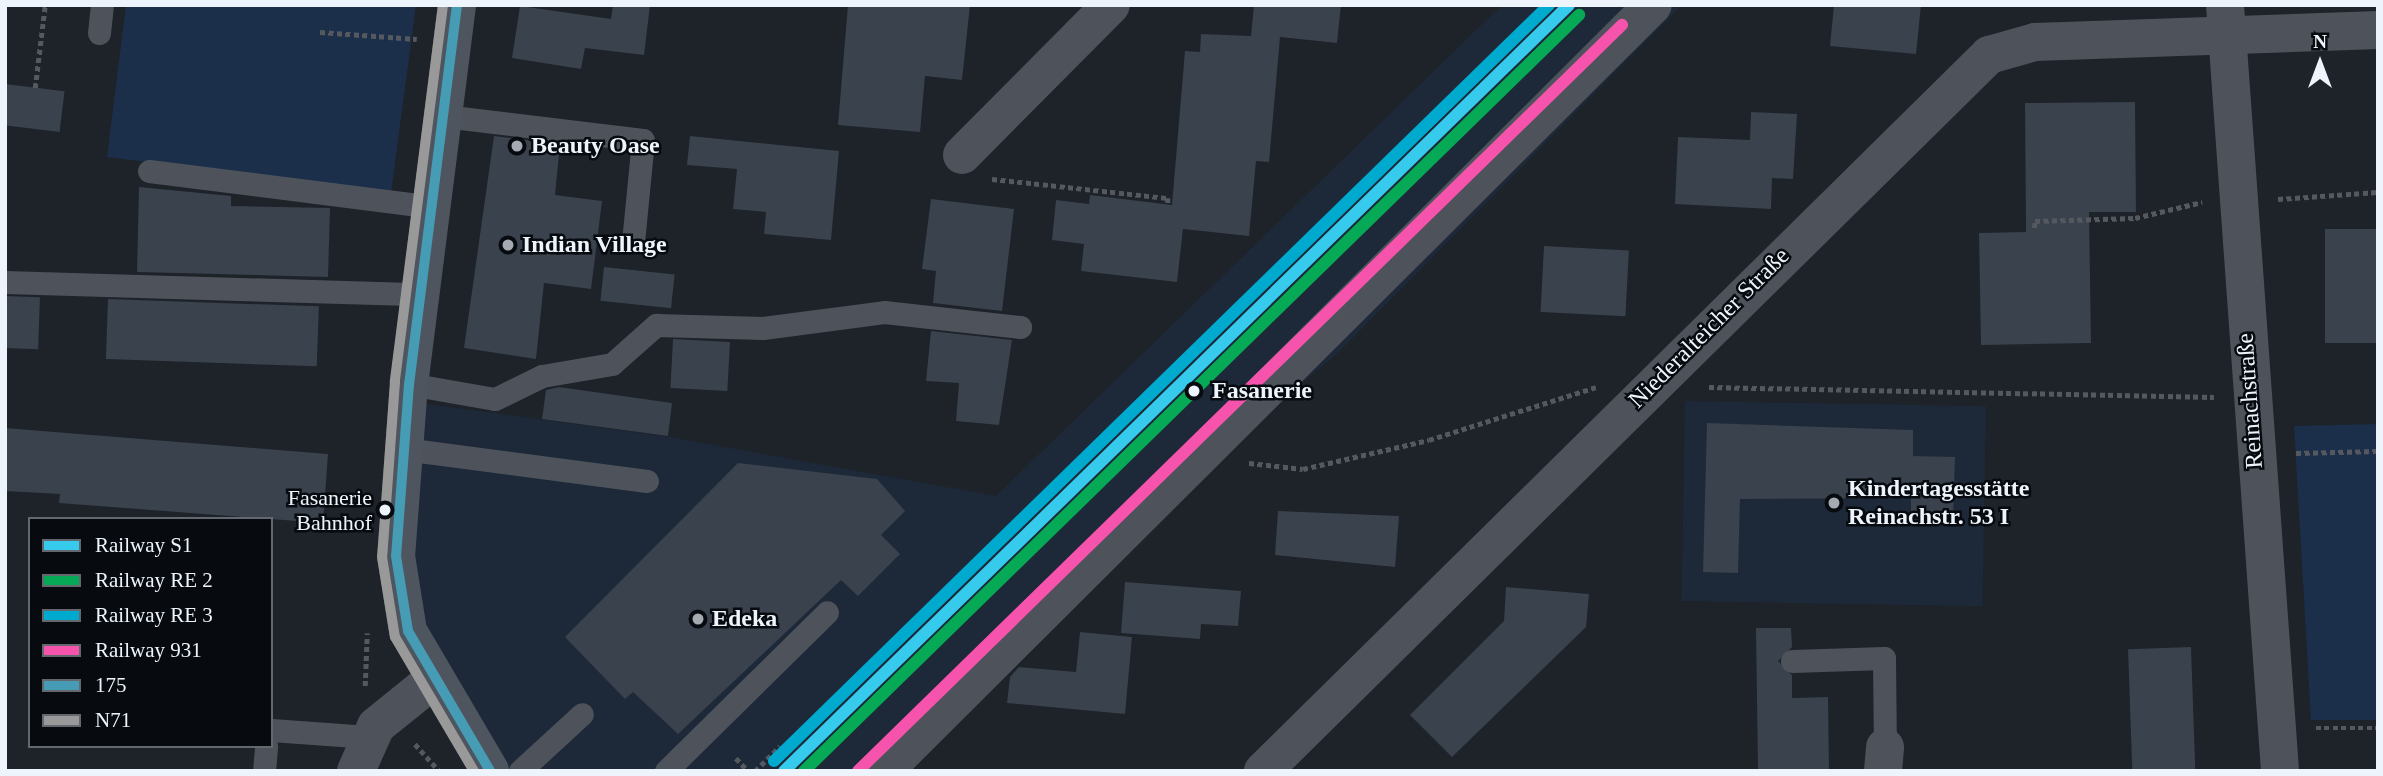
<!DOCTYPE html>
<html>
<head>
<meta charset="utf-8">
<style>
	body { margin:0 }
	#map { position:relative; width:2383px; height:776px; overflow:hidden; background:#1e2229; font-family:"Times New Roman",serif }
	div>[style] { position:absolute }
	[style*='--x'] { left:calc(var(--x)*1px); top:calc(var(--y)*1px); width:calc(var(--w)*1px); rotate:calc(var(--a)*1deg) }
	.built>* { inset:0; background:#1d2939; transform-origin:0 0 }
	.green>* { inset:0; background:#1b2f4a }
	.building>* { inset:0; background:#39424d; transform-origin:0 0 }
	.path>* { height:4.5px; margin-top:-2.25px; transform-origin:0; background:repeating-linear-gradient(90deg,#55595f 0 5px,transparent 0 8.5px) }
	.service>* { height:23px; margin:-11.5px; padding:0 11.5px; transform-origin:11.5px; border-radius:11.5px; background:#4e535b }
	.minor>* { height:38px; margin:-19px; padding:0 19px; transform-origin:19px; border-radius:19px; background:#4e535b }
	.secondary>* { height:38px; margin:-19px; padding:0 19px; transform-origin:19px; border-radius:19px; background:#4e555e }
	.bus-1>* { height:10px; margin:-5px; padding:0 5px; transform-origin:5px; border-radius:5px; background:#469cb5 }
	.bus-2>* { height:10px; margin:-5px; padding:0 5px; transform-origin:5px; border-radius:5px; background:#999 }
	.rail-1>* { height:12px; margin:-6px; padding:0 6px; transform-origin:6px; border-radius:6px; background:#36caec }
	.rail-2>* { height:12px; margin:-6px; padding:0 6px; transform-origin:6px; border-radius:6px; background:#06aa56 }
	.rail-3>* { height:12px; margin:-6px; padding:0 6px; transform-origin:6px; border-radius:6px; background:#00a9ce }
	.rail-4>* { height:12px; margin:-6px; padding:0 6px; transform-origin:6px; border-radius:6px; background:#f653ac }
	.dots>* { width:19px; height:19px; translate:-50% -50%; box-sizing:border-box; border:4px solid #070b10; border-radius:50% }
	span { translate:-50% -50%; white-space:nowrap; text-align:center; line-height:1.15; -webkit-text-stroke:5px #070b10; paint-order:stroke }
	.bus-label { font-size:22px; color:#edf4fc }
	.right { translate:-100% -50%; text-align:right }
	.poi-label { font-size:24px; color:#edf4fc; font-weight:700 }
	.left { translate:0 -50%; text-align:left }
	.street-label { font-size:24px; color:#edf4fc }
	.stop-label { font-size:24px; color:#edf4fc; font-weight:700 }
	.frame { position:absolute; inset:0; border:7px solid #edf4fc; pointer-events:none }
	.legend { position:absolute; left:28px; top:517px; width:245px; height:231px; box-sizing:border-box; background:#070b10; border:2px solid #63686e; margin:0; padding:9px 12px; list-style:none; font-size:21px; color:#edf4fc }
	.legend li { display:flex; align-items:center; gap:14px; height:35px }
	.legend b { width:35px; border:2px solid #63686e }
	.north { position:absolute; left:2285px; top:28px; width:70px; height:70px; -webkit-text-stroke:5px #070b10; paint-order:stroke; rotate:0deg; font-size:19px; font-weight:700; line-height:28px; text-align:center; color:#edf4fc }
	.north::after { content:''; display:block; margin:auto; width:24px; height:32px; background:#edf4fc; clip-path:polygon(50% 0,100% 100%,50% 72%,0 100%) }
</style>
</head>
<body>
<div id="map">
	<div class="built">
		<i style="clip-path:polygon(1502px 5px,1682px 5px,1337px 354px,1199px 468px,904px 771px,486px 771px,409px 586px,420px 403px,670px 437px,996px 496px)"></i>
		<i style="left:1685px;top:401px;width:301px;height:200px;rotate:1deg"></i>
	</div>
	<div class="green">
		<i style="clip-path:polygon(126px 5px,416px 5px,391px 193px,107px 157px)"></i>
		<i style="clip-path:polygon(2378px 424px,2378px 720px,2311px 720px,2294px 426px)"></i>
	</div>
	<div class="building">
		<i style="clip-path:polygon(613px 5px,650px 5px,644px 55px,585px 48px,581px 69px,512px 58px,520px 6px,611px 19px)"></i>
		<i style="clip-path:polygon(848px 5px,970px 5px,962px 80px,925px 76px,920px 132px,838px 125px)"></i>
		<i style="clip-path:polygon(1254px 5px,1341px 5px,1337px 43px,1280px 37px,1269px 162px,1256px 161px,1249px 236px,1183px 229px,1177px 282px,1081px 271px,1084px 244px,1052px 240px,1056px 200px,1089px 204px,1090px 195px,1172px 205px,1185px 51px,1200px 52px,1201px 34px,1251px 36px)"></i>
		<i style="clip-path:polygon(1834px 5px,1921px 5px,1916px 54px,1830px 46px)"></i>
		<i style="left:5px;top:84px;width:60px;height:41px;rotate:7deg"></i>
		<i style="clip-path:polygon(2135px 102px,2136px 212px,2089px 212px,2091px 343px,1981px 345px,1979px 233px,2026px 232px,2025px 103px)"></i>
		<i style="clip-path:polygon(1751px 112px,1797px 114px,1793px 179px,1772px 178px,1771px 209px,1675px 204px,1678px 137px,1750px 140px)"></i>
		<i style="clip-path:polygon(494px 136px,560px 144px,555px 195px,602px 201px,591px 289px,544px 283px,536px 359px,464px 348px)"></i>
		<i style="clip-path:polygon(690px 136px,839px 151px,831px 240px,764px 234px,766px 212px,733px 209px,737px 169px,687px 165px)"></i>
		<i style="clip-path:polygon(139px 187px,231px 196px,231px 206px,330px 208px,328px 277px,137px 272px)"></i>
		<i style="clip-path:polygon(931px 199px,1014px 209px,1002px 311px,933px 303px,936px 271px,922px 269px)"></i>
		<i style="left:2378px;top:229px;width:114px;height:53px;rotate:90deg"></i>
		<i style="left:1544px;top:246px;width:85px;height:66px;rotate:3deg"></i>
		<i style="left:604px;top:267px;width:71px;height:34px;rotate:6deg"></i>
		<i style="left:5px;top:296px;width:35px;height:52px;rotate:2deg"></i>
		<i style="left:108px;top:299px;width:211px;height:60px;rotate:2deg"></i>
		<i style="clip-path:polygon(931px 331px,1012px 340px,999px 425px,956px 421px,959px 383px,926px 381px)"></i>
		<i style="left:673px;top:339px;width:57px;height:49px;rotate:3deg"></i>
		<i style="clip-path:polygon(559px 387px,672px 403px,668px 436px,542px 419px,546px 390px)"></i>
		<i style="clip-path:polygon(1707px 423px,1913px 430px,1913px 456px,1955px 457px,1953px 520px,1911px 518px,1911px 498px,1740px 499px,1738px 573px,1703px 572px)"></i>
		<i style="clip-path:polygon(5px 428px,328px 454px,323px 523px,59px 503px,60px 494px,5px 491px)"></i>
		<i style="clip-path:polygon(738px 463px,877px 479px,905px 511px,881px 535px,900px 554px,858px 596px,841px 580px,678px 734px,633px 692px,625px 699px,565px 637px)"></i>
		<i style="clip-path:polygon(1278px 511px,1399px 516px,1395px 567px,1275px 555px)"></i>
		<i style="clip-path:polygon(1125px 582px,1241px 591px,1238px 626px,1201px 624px,1200px 639px,1121px 633px)"></i>
		<i style="clip-path:polygon(1506px 587px,1589px 594px,1586px 627px,1452px 757px,1410px 715px,1504px 621px)"></i>
		<i style="clip-path:polygon(1756px 628px,1791px 628px,1792px 647px,1778px 661px,1792px 675px,1792px 698px,1828px 697px,1829px 771px,1758px 771px)"></i>
		<i style="clip-path:polygon(1080px 632px,1132px 637px,1125px 714px,1007px 703px,1010px 677px,1019px 667px,1076px 672px)"></i>
		<i style="left:2191px;top:647px;width:124px;height:63px;rotate:88deg"></i>
	</div>
	<div class="path">
		<i style="--x:320;--y:32;--w:97;--a:4.1"></i>
		<i style="--x:35;--y:88;--w:84;--a:-83.1"></i>
		<i style="--x:992;--y:179;--w:177;--a:6.2"></i>
		<i style="--x:1168;--y:198;--w:7;--a:90"></i>
		<i style="--x:2278;--y:199;--w:100;--a:-4"></i>
		<i style="--x:2034;--y:228;--w:7;--a:-82"></i>
		<i style="--x:2035;--y:221;--w:100;--a:-1.7"></i>
		<i style="--x:2135;--y:218;--w:69;--a:-13.4"></i>
		<i style="--x:1709;--y:387;--w:505;--a:1.13"></i>
		<i style="--x:2296;--y:453;--w:82;--a:-1.4"></i>
		<i style="--x:1249;--y:463;--w:54;--a:6.3"></i>
		<i style="--x:1303;--y:469;--w:129;--a:-13"></i>
		<i style="--x:1429;--y:440;--w:175;--a:-17.6"></i>
		<i style="--x:365;--y:686;--w:53;--a:-87.8"></i>
		<i style="--x:2316;--y:728;--w:62;--a:0"></i>
		<i style="--x:415;--y:744;--w:36;--a:48"></i>
		<i style="--x:736;--y:758;--w:18;--a:47"></i>
		<i style="--x:755;--y:771;--w:35;--a:-45"></i>
	</div>
	<div class="service">
		<i style="--x:99;--y:33;--w:28;--a:-84"></i>
		<i style="--x:444;--y:116;--w:200;--a:6.9"></i>
		<i style="--x:643;--y:140;--w:102;--a:95.6"></i>
		<i style="--x:149;--y:171;--w:285;--a:7.2"></i>
		<i style="--x:5;--y:282;--w:415;--a:1.7"></i>
		<i style="--x:409;--y:384;--w:87;--a:9.9"></i>
		<i style="--x:495;--y:399;--w:52;--a:-26.1"></i>
		<i style="--x:542;--y:376;--w:71;--a:-9.7"></i>
		<i style="--x:612;--y:364;--w:59;--a:-41.6"></i>
		<i style="--x:656;--y:325;--w:107;--a:1.6"></i>
		<i style="--x:763;--y:328;--w:122;--a:-7.5"></i>
		<i style="--x:884;--y:312;--w:137;--a:6.3"></i>
		<i style="--x:404;--y:449;--w:245;--a:7.5"></i>
		<i style="--x:1792;--y:661;--w:92;--a:-1.9"></i>
		<i style="--x:1884;--y:658;--w:89;--a:89.4"></i>
		<i style="--x:271;--y:730;--w:98;--a:4.1"></i>
		<i style="--x:264;--y:771;--w:25;--a:-85"></i>
		<i style="--x:520;--y:771;--w:84;--a:-42.6"></i>
		<i style="--x:666;--y:771;--w:226;--a:-44.6"></i>
	</div>
	<div class="minor">
		<i style="--x:2225;--y:5;--w:768;--a:85.89"></i>
		<i style="--x:962;--y:155;--w:211;--a:-45.2"></i>
		<i style="--x:356;--y:771;--w:49;--a:-66"></i>
		<i style="--x:376;--y:726;--w:73;--a:-38.9"></i>
		<i style="--x:884;--y:771;--w:1085;--a:-44.89"></i>
		<i style="--x:1263;--y:771;--w:1020;--a:-44.6"></i>
		<i style="--x:1989;--y:55;--w:48;--a:-15.8"></i>
		<i style="--x:2035;--y:42;--w:343;--a:-2"></i>
		<i style="--x:1883;--y:771;--w:24;--a:-85"></i>
	</div>
	<div class="secondary">
		<i style="--x:457;--y:5;--w:382;--a:97.2"></i>
		<i style="--x:409;--y:384;--w:172;--a:94.3"></i>
		<i style="--x:396;--y:556;--w:76;--a:80.9"></i>
		<i style="--x:408;--y:631;--w:162;--a:59.6"></i>
	</div>
	<div class="bus-1">
		<i style="--x:457;--y:5;--w:382;--a:97.2"></i>
		<i style="--x:409;--y:384;--w:172;--a:94.3"></i>
		<i style="--x:396;--y:556;--w:76;--a:80.9"></i>
		<i style="--x:408;--y:631;--w:162;--a:59.6"></i>
	</div>
	<div class="bus-2">
		<i style="--x:443;--y:5;--w:380;--a:97.3"></i>
		<i style="--x:395;--y:382;--w:175;--a:94.2"></i>
		<i style="--x:382;--y:557;--w:81;--a:80.8"></i>
		<i style="--x:395;--y:637;--w:156;--a:59.5"></i>
	</div>
	<div class="rail-1">
		<i style="--x:784;--y:771;--w:1097;--a:-44.3"></i>
	</div>
	<div class="rail-2">
		<i style="--x:804;--y:771;--w:1083;--a:-44.29"></i>
	</div>
	<div class="rail-3">
		<i style="--x:774;--y:761;--w:1083;--a:-44.29"></i>
	</div>
	<div class="rail-4">
		<i style="--x:858;--y:771;--w:1068;--a:-44.32"></i>
	</div>
	<div class="dots">
		<i style="left:517px;top:146px;background:#a5aab2"></i>
		<i style="left:508px;top:245px;background:#a5aab2"></i>
		<i style="left:1194px;top:391px;background:#edf4fc"></i>
		<i style="left:1834px;top:503px;background:#a5aab2"></i>
		<i style="left:385px;top:510px;background:#edf4fc"></i>
		<i style="left:698px;top:619px;background:#a5aab2"></i>
	</div>
	<div class="bus-label">
		<span class="right" style="left:372px;top:510px">Fasanerie<br>Bahnhof</span>
	</div>
	<div class="poi-label">
		<span class="left" style="left:531px;top:146px">Beauty Oase</span>
		<span class="left" style="left:522px;top:245px">Indian Village</span>
		<span class="left" style="left:1848px;top:503px">Kindertagesstätte<br>Reinachstr. 53 I</span>
		<span class="left" style="left:712px;top:619px">Edeka</span>
	</div>
	<div class="street-label">
		<span style="left:1709px;top:328px;rotate:-45deg">Niederalteicher Straße</span>
		<span style="left:2250px;top:401px;rotate:-94deg">Reinachstraße</span>
	</div>
	<div class="stop-label">
		<span class="left" style="left:1212px;top:391px">Fasanerie</span>
	</div>
	<div class="frame"></div>
	<ul class="legend">
	<li><b style="height:9px;background:#36caec"></b>Railway S1</li>
	<li><b style="height:9px;background:#06aa56"></b>Railway RE 2</li>
	<li><b style="height:9px;background:#00a9ce"></b>Railway RE 3</li>
	<li><b style="height:9px;background:#f653ac"></b>Railway 931</li>
	<li><b style="height:9px;background:#469cb5"></b>175</li>
	<li><b style="height:9px;background:#999"></b>N71</li>
	</ul>
	<div class="north">N</div>
</div>
</body>
</html>
